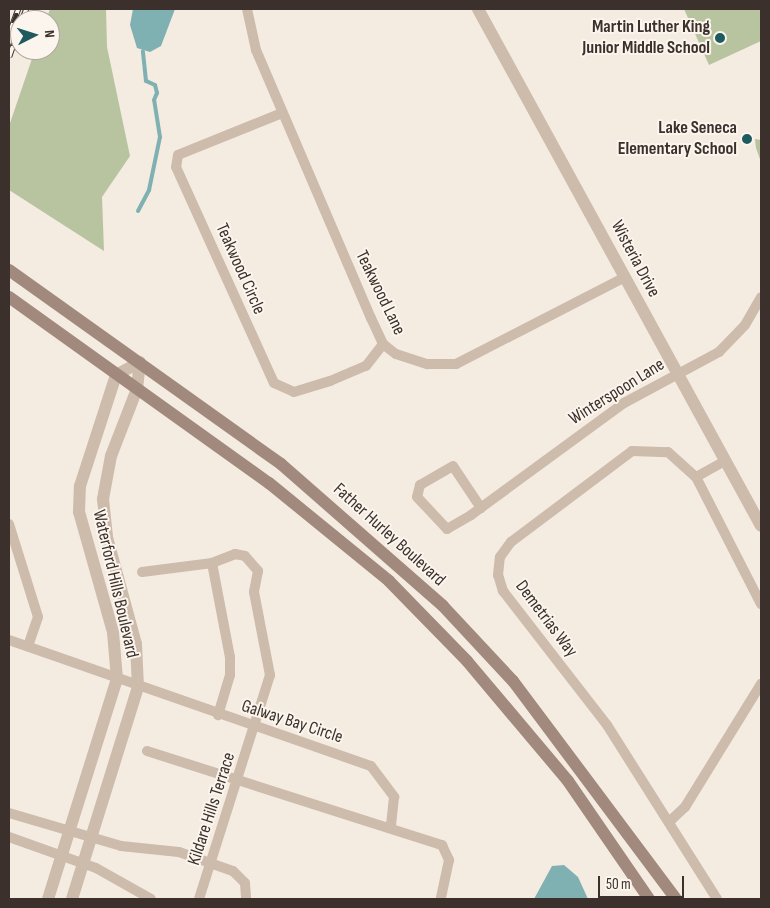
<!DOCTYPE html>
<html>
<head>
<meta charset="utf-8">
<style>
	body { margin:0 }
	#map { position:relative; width:770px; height:908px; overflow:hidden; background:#f4ebe1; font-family:"Sofia Sans Condensed",sans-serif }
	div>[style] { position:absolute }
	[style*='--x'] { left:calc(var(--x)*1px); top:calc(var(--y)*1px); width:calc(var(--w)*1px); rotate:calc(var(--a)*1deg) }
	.green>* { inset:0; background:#b8c4a0 }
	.water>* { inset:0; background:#7fb0b2 }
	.stream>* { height:4px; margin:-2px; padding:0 2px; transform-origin:2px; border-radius:2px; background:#7fb0b2 }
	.minor>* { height:10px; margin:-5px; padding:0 5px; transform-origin:5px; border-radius:5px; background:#cdbbac }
	.tertiary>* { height:12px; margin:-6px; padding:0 6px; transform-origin:6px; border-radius:6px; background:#cdbbac }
	.secondary>* { height:12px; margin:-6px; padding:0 6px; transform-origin:6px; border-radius:6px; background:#a18a7d }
	.rail>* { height:5.5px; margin-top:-2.75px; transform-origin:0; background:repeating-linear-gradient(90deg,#fbf5ee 0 11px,#3b302b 0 22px); box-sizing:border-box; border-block:1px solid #3b302b }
	.dots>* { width:14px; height:14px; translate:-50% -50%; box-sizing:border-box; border:2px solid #fbf5ee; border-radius:50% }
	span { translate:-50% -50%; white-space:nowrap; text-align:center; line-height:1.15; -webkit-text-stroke:4px #fbf5ee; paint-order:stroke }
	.poi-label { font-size:18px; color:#3b302b; font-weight:700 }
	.right { translate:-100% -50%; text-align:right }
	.street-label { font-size:18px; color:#3b302b }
	.frame { position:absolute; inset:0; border:10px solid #3b302b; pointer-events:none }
	.north { position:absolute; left:10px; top:10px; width:50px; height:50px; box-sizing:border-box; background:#fbf5ee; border:1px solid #aea6a0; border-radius:50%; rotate:85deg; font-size:14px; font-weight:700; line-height:20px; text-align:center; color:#3b302b }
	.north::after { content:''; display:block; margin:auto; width:18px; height:22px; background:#1f5a5e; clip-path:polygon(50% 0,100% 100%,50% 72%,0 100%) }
	.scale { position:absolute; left:598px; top:876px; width:86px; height:22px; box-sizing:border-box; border:2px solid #3b302b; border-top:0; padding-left:6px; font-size:15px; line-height:18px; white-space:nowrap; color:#3b302b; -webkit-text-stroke:4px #fbf5ee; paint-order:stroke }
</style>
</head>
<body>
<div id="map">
	<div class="green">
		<i style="clip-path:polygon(50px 9px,106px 9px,107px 47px,130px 156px,102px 197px,104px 251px,9px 190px,9px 126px,35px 50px,50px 50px,50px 20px,46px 20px)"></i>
		<i style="clip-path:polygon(684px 9px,761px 9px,761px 41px,709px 65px)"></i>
		<i style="clip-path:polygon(755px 139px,761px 140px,761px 162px,756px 148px)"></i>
	</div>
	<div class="water">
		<i style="clip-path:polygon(133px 9px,175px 9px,161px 46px,150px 52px,137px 48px,130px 25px)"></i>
		<i style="clip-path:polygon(564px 865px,578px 877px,588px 899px,534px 899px,552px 866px)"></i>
	</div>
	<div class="stream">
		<i style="--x:138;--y:211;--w:24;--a:-62"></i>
		<i style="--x:149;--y:190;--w:54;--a:-78.3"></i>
		<i style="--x:160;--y:137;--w:37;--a:-99"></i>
		<i style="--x:154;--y:100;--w:8;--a:-67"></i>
		<i style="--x:157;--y:93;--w:8;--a:-104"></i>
		<i style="--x:155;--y:85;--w:10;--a:-156"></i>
		<i style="--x:146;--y:81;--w:30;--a:-96"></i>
	</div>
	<div class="minor">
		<i style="--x:247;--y:9;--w:42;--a:77.6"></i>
		<i style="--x:256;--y:50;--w:292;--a:66.8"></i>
		<i style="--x:371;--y:318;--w:29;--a:65"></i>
		<i style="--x:383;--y:344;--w:16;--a:38"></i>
		<i style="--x:396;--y:354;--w:33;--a:18"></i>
		<i style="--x:427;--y:364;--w:29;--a:0"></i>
		<i style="--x:456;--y:364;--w:190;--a:-27.2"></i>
		<i style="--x:282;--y:113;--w:112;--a:158"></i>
		<i style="--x:178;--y:155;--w:12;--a:99"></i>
		<i style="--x:176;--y:167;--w:237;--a:65.6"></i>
		<i style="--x:274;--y:383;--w:22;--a:24"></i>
		<i style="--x:294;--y:392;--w:38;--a:-17"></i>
		<i style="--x:330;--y:381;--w:39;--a:-23"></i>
		<i style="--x:366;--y:366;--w:28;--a:-52"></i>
		<i style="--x:696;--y:477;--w:143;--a:62.9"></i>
		<i style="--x:481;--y:508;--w:50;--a:-123.7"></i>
		<i style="--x:453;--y:466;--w:38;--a:150"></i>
		<i style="--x:420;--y:485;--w:12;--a:104"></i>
		<i style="--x:417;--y:497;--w:44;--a:46.8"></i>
		<i style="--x:447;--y:529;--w:28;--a:-30"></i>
		<i style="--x:471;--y:515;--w:190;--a:-36.2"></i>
		<i style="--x:624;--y:403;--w:108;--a:-28.2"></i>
		<i style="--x:719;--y:352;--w:37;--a:-46"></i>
		<i style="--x:745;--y:325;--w:32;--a:-60"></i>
		<i style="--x:9;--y:524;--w:97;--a:72.7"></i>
		<i style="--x:38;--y:617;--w:31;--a:109"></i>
		<i style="--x:212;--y:563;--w:96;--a:79.2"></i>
		<i style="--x:230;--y:657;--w:18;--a:90"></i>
		<i style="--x:230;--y:675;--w:42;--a:106.7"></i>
		<i style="--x:142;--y:572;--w:71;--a:-7.3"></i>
		<i style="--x:212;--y:563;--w:25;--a:-21"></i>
		<i style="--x:235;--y:554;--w:10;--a:11"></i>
		<i style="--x:245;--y:556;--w:20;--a:49"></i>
		<i style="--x:258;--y:571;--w:21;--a:101"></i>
		<i style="--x:254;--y:592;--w:85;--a:79.1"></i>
		<i style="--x:270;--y:675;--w:235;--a:107.6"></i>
		<i style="--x:9;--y:640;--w:383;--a:19.2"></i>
		<i style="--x:371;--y:766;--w:39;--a:53"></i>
		<i style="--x:394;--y:797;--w:29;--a:96"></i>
		<i style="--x:147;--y:751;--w:310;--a:17.7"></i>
		<i style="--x:442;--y:845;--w:17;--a:65"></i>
		<i style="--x:449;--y:860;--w:40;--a:102"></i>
		<i style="--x:9;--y:813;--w:117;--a:16.4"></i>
		<i style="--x:121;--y:846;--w:58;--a:5.9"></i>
		<i style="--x:179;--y:852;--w:57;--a:19.4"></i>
		<i style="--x:233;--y:871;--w:17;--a:45"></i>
		<i style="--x:245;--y:883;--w:16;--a:86"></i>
		<i style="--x:670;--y:821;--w:21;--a:-43"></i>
		<i style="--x:685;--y:807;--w:145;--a:-58.3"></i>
		<i style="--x:9;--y:837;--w:92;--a:19.6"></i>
		<i style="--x:96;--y:868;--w:63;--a:29.4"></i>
		<i style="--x:717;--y:899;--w:206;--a:-122.3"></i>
		<i style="--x:607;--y:725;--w:170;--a:-127.8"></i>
		<i style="--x:503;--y:591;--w:17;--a:-107"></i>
		<i style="--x:498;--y:575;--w:18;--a:-84"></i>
		<i style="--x:500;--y:557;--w:19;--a:-54"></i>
		<i style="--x:511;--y:542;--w:151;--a:-36.9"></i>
		<i style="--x:632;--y:451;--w:36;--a:2"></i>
		<i style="--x:668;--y:452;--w:38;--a:42"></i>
		<i style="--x:696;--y:477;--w:33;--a:-29"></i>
	</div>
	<div class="tertiary">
		<i style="--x:478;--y:9;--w:589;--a:61.3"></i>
		<i style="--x:48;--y:899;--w:231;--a:-72.6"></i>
		<i style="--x:117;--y:679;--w:47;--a:-94.9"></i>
		<i style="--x:113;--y:632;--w:125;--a:-105.8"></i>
		<i style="--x:79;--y:512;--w:26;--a:-88"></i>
		<i style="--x:80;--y:486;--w:117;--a:-72"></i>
		<i style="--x:116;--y:375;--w:27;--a:-28"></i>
		<i style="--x:72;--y:899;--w:222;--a:-72.7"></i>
		<i style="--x:138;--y:687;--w:43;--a:-92.7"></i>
		<i style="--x:136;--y:644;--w:111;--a:-105.2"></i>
		<i style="--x:107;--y:537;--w:38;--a:-96"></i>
		<i style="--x:103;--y:499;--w:44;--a:-79.5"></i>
		<i style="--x:111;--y:456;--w:72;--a:-68.8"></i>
		<i style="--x:137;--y:389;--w:27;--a:-84"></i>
	</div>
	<div class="secondary">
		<i style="--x:9;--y:270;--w:334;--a:35.5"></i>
		<i style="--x:281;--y:464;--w:215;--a:41.2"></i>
		<i style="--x:443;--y:606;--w:103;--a:47"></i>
		<i style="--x:513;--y:681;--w:272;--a:53.2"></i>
		<i style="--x:9;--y:297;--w:320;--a:35.6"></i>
		<i style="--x:269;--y:483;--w:155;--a:39.2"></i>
		<i style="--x:389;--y:581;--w:112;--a:45.7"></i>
		<i style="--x:467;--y:661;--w:157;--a:49.9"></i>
		<i style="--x:568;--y:781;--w:143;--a:55.5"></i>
	</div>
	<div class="rail">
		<i style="--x:22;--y:20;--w:12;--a:-70"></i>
		<i style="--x:9;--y:34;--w:27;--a:-70"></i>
		<i style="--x:9;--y:57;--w:34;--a:-71"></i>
	</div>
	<div class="dots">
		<i style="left:720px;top:38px;background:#1f5a5e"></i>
		<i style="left:747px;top:139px;background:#1f5a5e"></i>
	</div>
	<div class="poi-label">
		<span class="right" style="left:710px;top:38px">Martin Luther King<br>Junior Middle School</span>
		<span class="right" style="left:737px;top:139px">Lake Seneca<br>Elementary School</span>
	</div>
	<div class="street-label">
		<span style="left:635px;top:259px;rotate:62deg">Wisteria Drive</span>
		<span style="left:240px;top:269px;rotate:66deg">Teakwood Circle</span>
		<span style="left:380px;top:293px;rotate:64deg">Teakwood Lane</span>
		<span style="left:617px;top:392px;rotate:-32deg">Winterspoon Lane</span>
		<span style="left:389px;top:535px;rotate:42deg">Father Hurley Boulevard</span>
		<span style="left:115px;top:584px;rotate:77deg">Waterford Hills Boulevard</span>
		<span style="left:546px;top:619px;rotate:53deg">Demetrias Way</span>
		<span style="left:292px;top:722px;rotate:18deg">Galway Bay Circle</span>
		<span style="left:212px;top:809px;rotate:-72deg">Kildare Hills Terrace</span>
	</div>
	<div class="frame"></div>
	<div class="north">N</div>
	<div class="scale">50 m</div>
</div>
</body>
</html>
